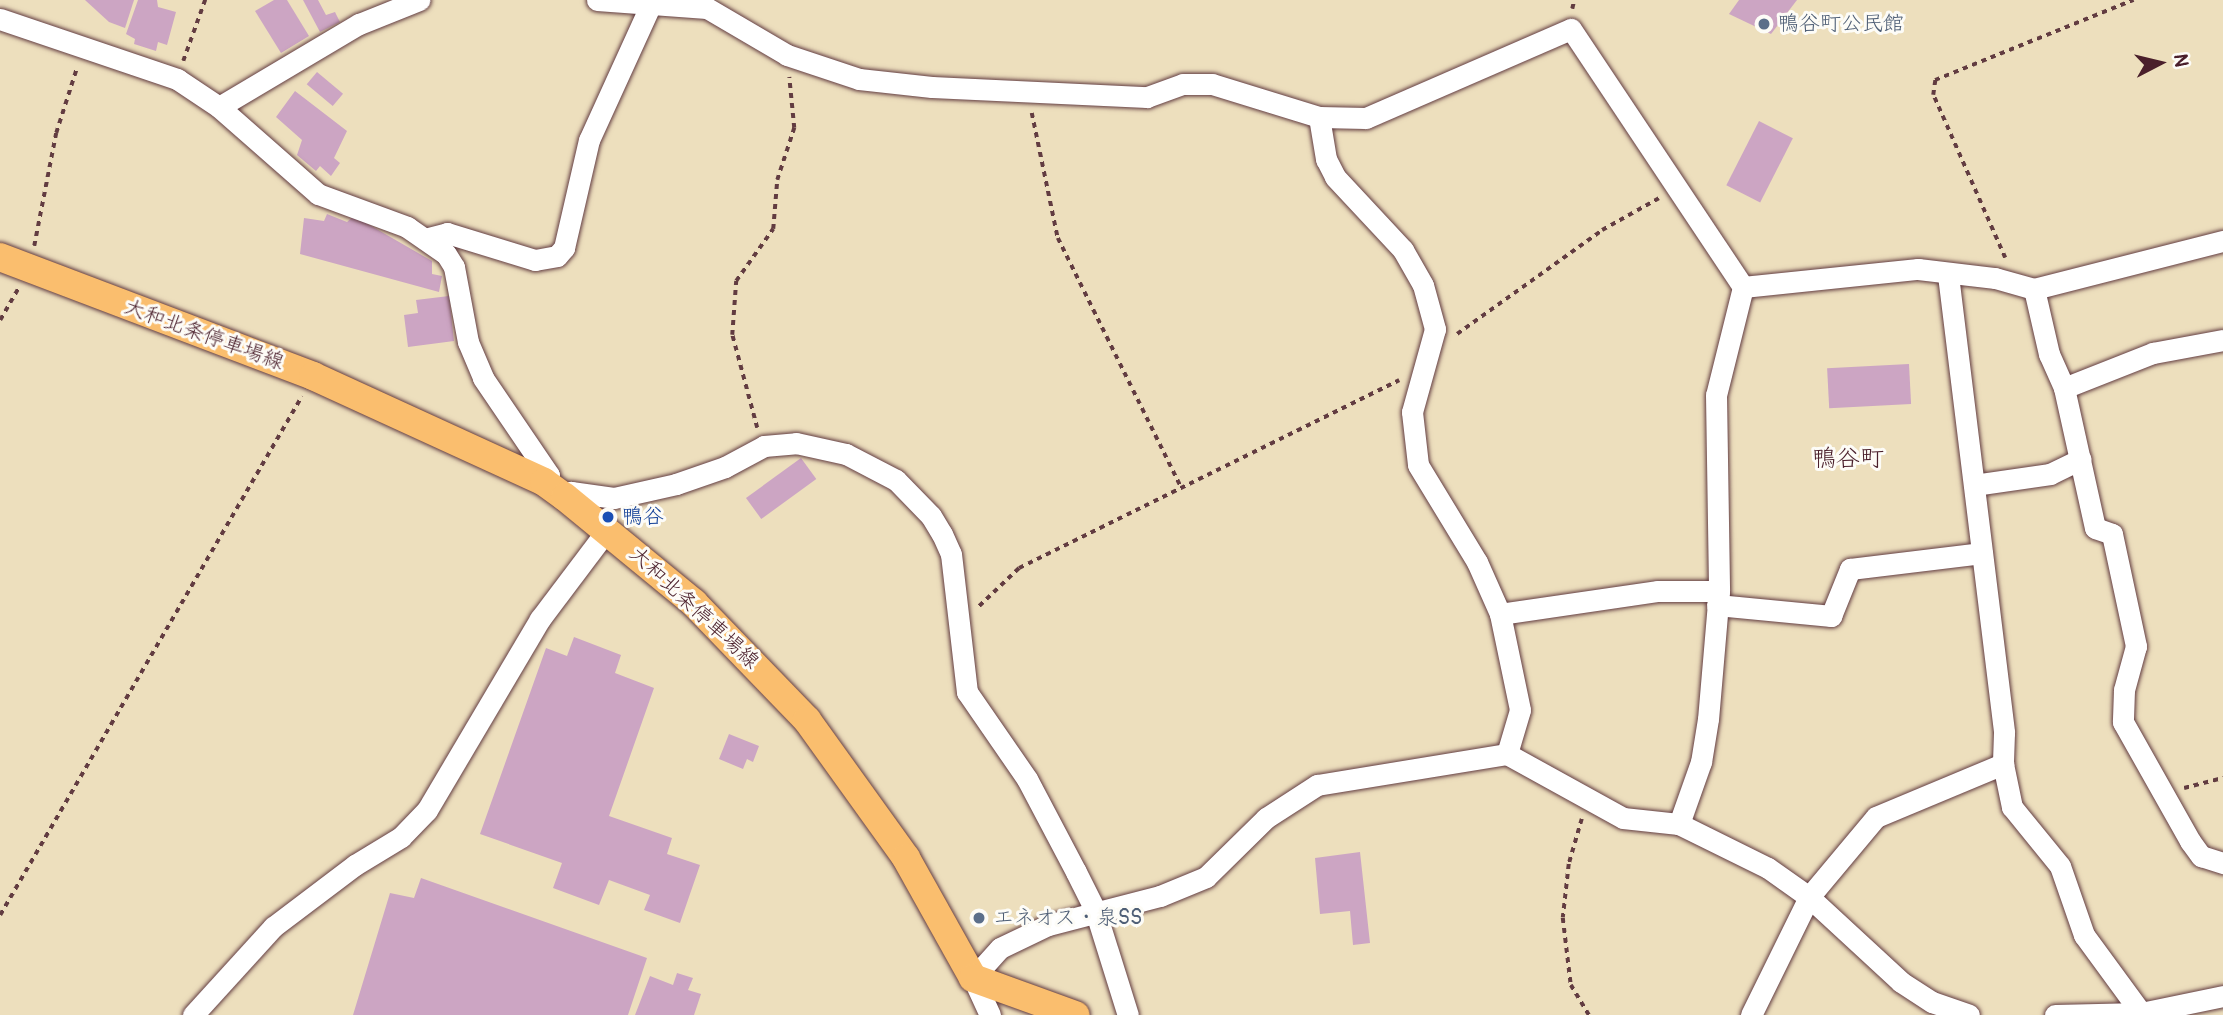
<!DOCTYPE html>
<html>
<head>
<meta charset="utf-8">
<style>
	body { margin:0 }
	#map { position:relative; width:2223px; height:1015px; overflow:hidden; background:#eddfbd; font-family:Pangolin,"Klee One",sans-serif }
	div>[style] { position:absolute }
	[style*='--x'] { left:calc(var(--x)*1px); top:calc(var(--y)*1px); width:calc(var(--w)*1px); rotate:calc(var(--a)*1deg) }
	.building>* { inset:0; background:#cca5c3; transform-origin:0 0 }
	.path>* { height:3.5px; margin-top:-1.75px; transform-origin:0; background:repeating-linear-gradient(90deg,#623c41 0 5px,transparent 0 10px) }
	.roads { filter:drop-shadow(0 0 2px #623c41) drop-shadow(0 0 2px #623c41) }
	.minor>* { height:21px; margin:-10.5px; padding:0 10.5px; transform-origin:10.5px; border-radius:10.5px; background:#fff }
	.major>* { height:28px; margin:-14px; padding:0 14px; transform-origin:14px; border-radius:14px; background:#fabe6e }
	.dots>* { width:19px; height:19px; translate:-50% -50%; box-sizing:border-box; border:4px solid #fdfcf7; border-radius:50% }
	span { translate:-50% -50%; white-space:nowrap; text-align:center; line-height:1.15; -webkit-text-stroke:6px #fdfcf7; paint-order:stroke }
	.service-label { font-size:21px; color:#4e5e75 }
	.left { translate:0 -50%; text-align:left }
	.street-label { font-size:21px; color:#4a1f2b }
	.transit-label { font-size:21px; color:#164399 }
	.quarter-label { font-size:24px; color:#4a1f2b }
	.north { position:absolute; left:2125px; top:28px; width:70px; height:70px; -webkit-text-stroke:5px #fdfcf7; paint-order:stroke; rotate:83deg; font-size:19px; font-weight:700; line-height:28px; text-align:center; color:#4a1f2b }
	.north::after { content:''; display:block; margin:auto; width:24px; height:32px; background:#4a1f2b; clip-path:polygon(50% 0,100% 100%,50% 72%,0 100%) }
</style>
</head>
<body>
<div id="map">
	<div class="building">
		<i style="clip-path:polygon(85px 0,134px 0,125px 28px,109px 22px)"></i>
		<i style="clip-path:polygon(138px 0,157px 0,158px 7px,176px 12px,167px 45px,158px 42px,156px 51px,134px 44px,135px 39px,126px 34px)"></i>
		<i style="clip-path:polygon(274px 0,287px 0,309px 36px,281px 53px,255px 11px)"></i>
		<i style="clip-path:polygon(303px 0,318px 0,326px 15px,335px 12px,340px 22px,320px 32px)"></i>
		<i style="clip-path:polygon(1739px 0,1797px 0,1771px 34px,1729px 14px)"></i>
		<i style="left:317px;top:72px;width:34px;height:16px;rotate:40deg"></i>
		<i style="clip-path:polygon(295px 91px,347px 131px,334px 158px,340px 163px,331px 176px,320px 166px,316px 171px,297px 155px,302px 140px,276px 117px)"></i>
		<i style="left:1759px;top:121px;width:38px;height:72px;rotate:27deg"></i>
		<i style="clip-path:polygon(327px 214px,347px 222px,354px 216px,432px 261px,432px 274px,442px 276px,439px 292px,300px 254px,304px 218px,324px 221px)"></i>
		<i style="clip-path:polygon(449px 296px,454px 341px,408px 347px,404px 315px,418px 313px,416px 300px)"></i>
		<i style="left:1909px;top:364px;width:40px;height:82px;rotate:87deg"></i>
		<i style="left:801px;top:458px;width:26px;height:68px;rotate:54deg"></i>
		<i style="clip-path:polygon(574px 637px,621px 655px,615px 673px,654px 688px,609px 816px,672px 838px,667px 854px,700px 865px,680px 923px,644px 910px,650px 895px,609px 880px,599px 905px,553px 888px,562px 863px,480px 834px,546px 648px,567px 656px)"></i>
		<i style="clip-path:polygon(729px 734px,759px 746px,753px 762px,747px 759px,743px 769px,719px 759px)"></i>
		<i style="clip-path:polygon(1360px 852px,1370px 943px,1353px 945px,1350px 911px,1320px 914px,1315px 858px)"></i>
		<i style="clip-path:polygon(421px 878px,647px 958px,628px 1015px,353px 1015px,390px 893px,414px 898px)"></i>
		<i style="clip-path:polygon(677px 973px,693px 978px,688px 990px,701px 994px,694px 1015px,635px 1015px,650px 976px,673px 985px)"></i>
	</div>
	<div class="path">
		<i style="--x:1572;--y:9;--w:9;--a:-77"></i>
		<i style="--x:183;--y:61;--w:65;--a:-70.2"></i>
		<i style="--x:1032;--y:113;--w:128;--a:78.3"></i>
		<i style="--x:1058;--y:238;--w:280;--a:63.7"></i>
		<i style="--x:34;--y:246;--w:115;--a:-79"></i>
		<i style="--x:56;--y:133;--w:69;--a:-72.3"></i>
		<i style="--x:2005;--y:258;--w:178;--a:-113.8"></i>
		<i style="--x:1933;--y:95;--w:15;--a:-82"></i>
		<i style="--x:1935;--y:80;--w:214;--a:-22"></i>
		<i style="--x:0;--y:320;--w:36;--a:-60"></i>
		<i style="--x:1457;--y:334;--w:178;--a:-35.6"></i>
		<i style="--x:1602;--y:230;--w:65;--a:-29.3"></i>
		<i style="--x:757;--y:428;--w:96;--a:-105"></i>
		<i style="--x:732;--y:335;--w:54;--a:-85.8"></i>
		<i style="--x:736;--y:281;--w:64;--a:-54.6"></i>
		<i style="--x:773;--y:229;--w:49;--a:-85.3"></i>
		<i style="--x:777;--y:180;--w:55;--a:-71.9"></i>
		<i style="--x:794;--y:128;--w:51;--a:-95.6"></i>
		<i style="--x:979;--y:606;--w:55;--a:-43.5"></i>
		<i style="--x:1019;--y:568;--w:424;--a:-26.3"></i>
		<i style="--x:2184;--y:788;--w:40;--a:-14.4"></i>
		<i style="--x:1582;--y:819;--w:47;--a:106.1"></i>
		<i style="--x:1569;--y:864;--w:54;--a:96.3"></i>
		<i style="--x:1563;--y:918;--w:67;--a:83.2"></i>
		<i style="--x:1571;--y:985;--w:35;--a:59"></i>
		<i style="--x:0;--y:915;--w:600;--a:-59.81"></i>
	</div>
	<div class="roads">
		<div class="minor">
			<i style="--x:597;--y:0;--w:110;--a:4.2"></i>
			<i style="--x:707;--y:8;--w:93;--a:30.4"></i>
			<i style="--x:787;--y:55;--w:76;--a:18.4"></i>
			<i style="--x:859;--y:79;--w:73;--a:6.3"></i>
			<i style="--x:932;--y:87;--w:215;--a:2.7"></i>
			<i style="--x:1147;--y:97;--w:38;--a:-20"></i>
			<i style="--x:1183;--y:84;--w:29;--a:0"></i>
			<i style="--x:1212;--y:84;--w:112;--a:17.1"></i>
			<i style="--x:1319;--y:117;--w:43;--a:80.5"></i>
			<i style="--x:1326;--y:159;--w:20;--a:63"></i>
			<i style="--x:1335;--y:177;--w:100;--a:47"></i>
			<i style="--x:1403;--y:250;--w:40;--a:60.3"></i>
			<i style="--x:1423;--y:285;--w:46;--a:74.7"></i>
			<i style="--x:1435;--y:329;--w:86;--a:105.5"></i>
			<i style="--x:1412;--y:412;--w:53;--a:83.5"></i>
			<i style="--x:1418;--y:465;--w:114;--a:58.7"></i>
			<i style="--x:1477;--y:562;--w:57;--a:66.1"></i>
			<i style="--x:1500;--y:614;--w:98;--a:78.2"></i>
			<i style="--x:1520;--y:710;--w:46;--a:106.5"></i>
			<i style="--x:0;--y:19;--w:187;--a:18.7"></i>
			<i style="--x:177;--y:79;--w:50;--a:33.7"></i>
			<i style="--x:219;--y:107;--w:132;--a:41.3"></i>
			<i style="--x:318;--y:194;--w:95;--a:20.3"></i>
			<i style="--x:407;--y:227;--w:47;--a:34.7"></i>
			<i style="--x:446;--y:254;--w:15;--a:58"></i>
			<i style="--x:454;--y:267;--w:76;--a:79.4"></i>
			<i style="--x:468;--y:342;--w:39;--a:67"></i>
			<i style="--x:483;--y:378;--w:117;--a:55.8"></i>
			<i style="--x:549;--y:475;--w:9;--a:126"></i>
			<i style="--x:219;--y:107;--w:163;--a:-30.7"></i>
			<i style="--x:359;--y:24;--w:65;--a:-21.8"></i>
			<i style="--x:1319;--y:117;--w:47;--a:1.2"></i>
			<i style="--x:1366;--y:118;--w:223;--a:-23.5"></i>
			<i style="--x:1571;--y:29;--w:310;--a:56.3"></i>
			<i style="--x:1743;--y:287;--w:111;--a:104"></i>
			<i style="--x:1716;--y:395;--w:196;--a:89.1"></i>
			<i style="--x:1719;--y:591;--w:128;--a:94.9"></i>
			<i style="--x:1708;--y:719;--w:44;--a:99.2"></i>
			<i style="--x:1701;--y:762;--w:66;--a:109.5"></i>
			<i style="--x:425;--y:239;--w:23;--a:-15"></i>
			<i style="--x:447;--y:233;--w:92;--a:17.1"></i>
			<i style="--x:535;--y:260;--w:22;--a:-10"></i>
			<i style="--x:557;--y:256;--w:11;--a:-49"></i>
			<i style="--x:564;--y:248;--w:111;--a:-77"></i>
			<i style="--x:589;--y:140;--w:149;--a:-65.5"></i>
			<i style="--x:1948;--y:275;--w:461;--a:83"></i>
			<i style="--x:2004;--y:733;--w:31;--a:92"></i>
			<i style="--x:2003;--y:764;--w:44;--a:78.2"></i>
			<i style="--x:2012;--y:807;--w:76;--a:50.9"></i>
			<i style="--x:2060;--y:866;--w:73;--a:70.8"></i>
			<i style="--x:2084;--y:935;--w:97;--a:53.8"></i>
			<i style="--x:1743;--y:287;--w:176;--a:-5.9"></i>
			<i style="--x:1918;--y:269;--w:78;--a:6.7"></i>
			<i style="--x:1995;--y:278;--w:41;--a:15.8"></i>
			<i style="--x:2034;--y:289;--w:195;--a:-14.3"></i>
			<i style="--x:2034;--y:289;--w:67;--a:77"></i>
			<i style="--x:2049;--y:354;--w:37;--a:66"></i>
			<i style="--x:2064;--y:388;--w:143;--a:77.5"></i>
			<i style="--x:2095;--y:528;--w:18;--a:19"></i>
			<i style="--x:2112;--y:534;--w:115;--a:77.9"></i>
			<i style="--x:2136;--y:646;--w:46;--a:105.3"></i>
			<i style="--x:2124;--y:690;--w:32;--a:92"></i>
			<i style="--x:2123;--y:722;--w:137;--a:60.6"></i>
			<i style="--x:2190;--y:841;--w:19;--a:54"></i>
			<i style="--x:2201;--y:856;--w:23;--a:18"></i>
			<i style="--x:2064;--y:388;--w:96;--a:-21.5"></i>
			<i style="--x:2153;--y:353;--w:71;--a:-10.5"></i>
			<i style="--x:1974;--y:485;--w:77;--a:-8.2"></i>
			<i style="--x:2050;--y:474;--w:34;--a:-26"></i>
			<i style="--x:565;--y:497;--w:8;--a:-40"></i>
			<i style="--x:571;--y:492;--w:43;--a:7.9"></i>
			<i style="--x:614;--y:498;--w:64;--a:-12.7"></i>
			<i style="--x:676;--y:484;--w:52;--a:-19.1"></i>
			<i style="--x:725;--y:467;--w:44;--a:-28.3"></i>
			<i style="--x:764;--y:446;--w:32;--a:-5"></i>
			<i style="--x:796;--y:443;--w:51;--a:12.4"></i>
			<i style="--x:846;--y:454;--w:56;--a:27.5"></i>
			<i style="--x:896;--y:480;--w:50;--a:45.8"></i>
			<i style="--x:931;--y:516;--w:21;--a:59"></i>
			<i style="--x:942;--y:534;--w:22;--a:66"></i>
			<i style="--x:951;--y:554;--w:139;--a:83.4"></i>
			<i style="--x:967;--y:692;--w:106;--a:55.4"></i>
			<i style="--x:1027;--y:779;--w:105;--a:62.2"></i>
			<i style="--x:1076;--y:872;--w:42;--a:63.4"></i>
			<i style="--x:1095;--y:910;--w:110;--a:72.6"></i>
			<i style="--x:1717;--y:605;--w:115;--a:5.5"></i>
			<i style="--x:1831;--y:616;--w:51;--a:-68"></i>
			<i style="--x:1850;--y:569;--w:133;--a:-6.9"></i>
			<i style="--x:1500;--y:614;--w:160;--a:-8.3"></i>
			<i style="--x:1658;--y:591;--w:61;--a:0"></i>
			<i style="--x:193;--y:1015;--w:119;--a:-47.7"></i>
			<i style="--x:273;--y:927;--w:103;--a:-37.1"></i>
			<i style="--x:355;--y:865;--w:54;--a:-31.3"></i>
			<i style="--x:401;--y:837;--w:37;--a:-46"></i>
			<i style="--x:427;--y:810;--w:222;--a:-59.4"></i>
			<i style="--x:540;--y:619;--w:111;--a:-53"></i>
			<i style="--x:990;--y:1015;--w:41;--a:-114.7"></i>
			<i style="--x:973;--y:978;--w:40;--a:-48"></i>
			<i style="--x:1000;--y:948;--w:53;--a:-25.6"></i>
			<i style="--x:1048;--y:925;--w:116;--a:-14.5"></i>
			<i style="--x:1160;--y:896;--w:50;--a:-22.4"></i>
			<i style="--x:1206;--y:877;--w:84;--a:-44.5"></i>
			<i style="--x:1266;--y:818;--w:61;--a:-32.9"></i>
			<i style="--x:1317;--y:785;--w:193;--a:-9.3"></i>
			<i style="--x:1507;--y:754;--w:132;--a:28.9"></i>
			<i style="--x:1623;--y:818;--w:56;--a:6.1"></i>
			<i style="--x:1679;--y:824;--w:99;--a:26.3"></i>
			<i style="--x:1768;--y:868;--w:50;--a:35.3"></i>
			<i style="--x:1809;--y:897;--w:125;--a:42.7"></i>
			<i style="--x:1901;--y:982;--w:37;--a:33"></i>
			<i style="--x:1932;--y:1002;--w:39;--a:19"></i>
			<i style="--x:1751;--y:1015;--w:131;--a:-63.8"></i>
			<i style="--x:1809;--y:897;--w:104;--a:-50.1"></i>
			<i style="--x:1876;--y:817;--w:138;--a:-22.7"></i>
			<i style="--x:2055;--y:1015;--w:86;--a:-1.3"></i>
			<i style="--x:2141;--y:1013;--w:84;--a:-11.7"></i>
		</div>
		<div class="major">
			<i style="--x:0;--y:257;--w:335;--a:20.8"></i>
			<i style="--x:313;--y:376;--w:254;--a:24.6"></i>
			<i style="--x:544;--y:482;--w:26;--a:36"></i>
			<i style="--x:565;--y:497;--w:167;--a:39.4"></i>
			<i style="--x:694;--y:603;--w:163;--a:46"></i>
			<i style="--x:807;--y:720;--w:170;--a:54.3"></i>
			<i style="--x:906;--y:858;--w:137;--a:60.8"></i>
			<i style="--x:973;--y:978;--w:109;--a:19.9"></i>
		</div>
	</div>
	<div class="dots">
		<i style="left:1764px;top:24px;background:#5c6f8a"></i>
		<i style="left:608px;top:517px;background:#1a4fb4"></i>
		<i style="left:979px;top:918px;background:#5c6f8a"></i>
	</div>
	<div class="service-label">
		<span class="left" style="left:1778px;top:24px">鴨谷町公民館</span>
		<span class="left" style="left:993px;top:918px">エネオス・泉SS</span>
	</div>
	<div class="street-label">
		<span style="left:204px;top:335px;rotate:20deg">大和北条停車場線</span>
		<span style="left:694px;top:608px;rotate:43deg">大和北条停車場線</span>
	</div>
	<div class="transit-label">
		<span class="left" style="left:622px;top:517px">鴨谷</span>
	</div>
	<div class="quarter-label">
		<span style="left:1848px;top:459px">鴨谷町</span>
	</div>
	<div class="north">N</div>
</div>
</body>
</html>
